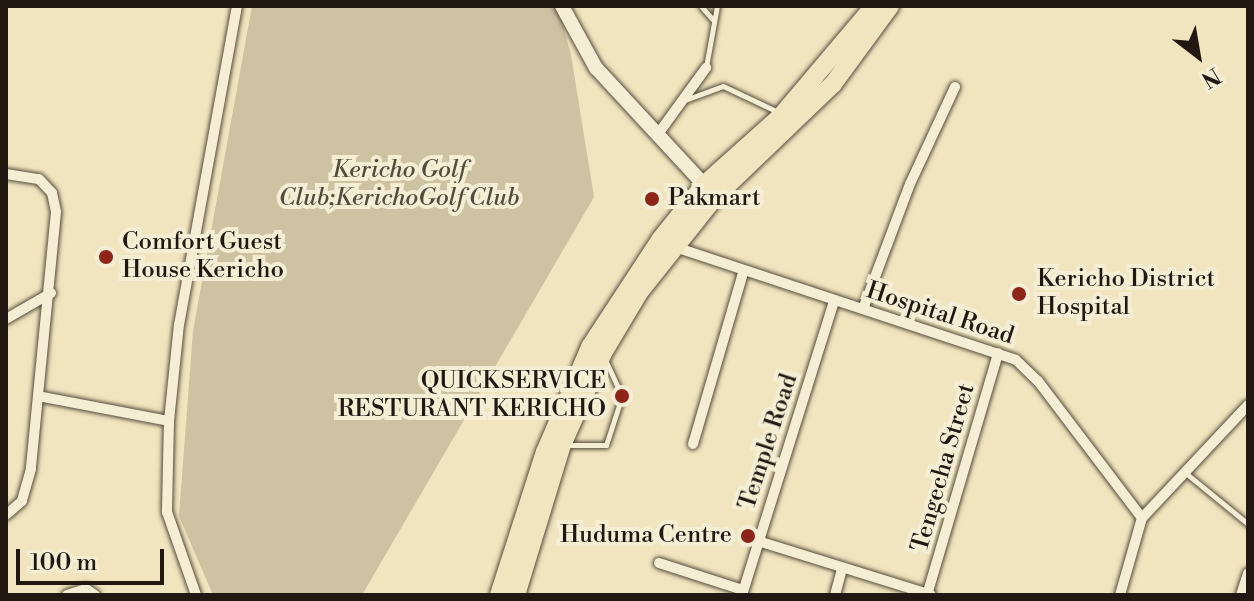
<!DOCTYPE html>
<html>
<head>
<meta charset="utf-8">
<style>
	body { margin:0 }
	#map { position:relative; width:1254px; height:601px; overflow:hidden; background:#f0e5be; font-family:"Libre Bodoni",serif }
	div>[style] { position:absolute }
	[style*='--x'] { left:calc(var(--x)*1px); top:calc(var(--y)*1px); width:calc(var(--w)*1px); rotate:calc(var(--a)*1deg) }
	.green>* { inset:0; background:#cdc2a1 }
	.roads { filter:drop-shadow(0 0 2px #564b3c) drop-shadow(0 0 2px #564b3c) }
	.lane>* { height:5px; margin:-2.5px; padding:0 2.5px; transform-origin:2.5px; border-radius:2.5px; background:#f5eed5 }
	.street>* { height:10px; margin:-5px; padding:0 5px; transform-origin:5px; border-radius:5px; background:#f5eed5 }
	.secondary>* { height:14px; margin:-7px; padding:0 7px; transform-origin:7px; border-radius:7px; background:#f5eed5 }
	.highway>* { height:18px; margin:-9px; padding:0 9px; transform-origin:9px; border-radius:9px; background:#f0e5be }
	.dots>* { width:22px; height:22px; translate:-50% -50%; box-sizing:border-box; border:4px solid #f5eed5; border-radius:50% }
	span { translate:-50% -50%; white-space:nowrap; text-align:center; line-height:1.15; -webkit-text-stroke:8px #f5eed5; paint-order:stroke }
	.park-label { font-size:24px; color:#554b3c; font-style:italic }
	.poi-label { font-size:24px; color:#221811 }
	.left { translate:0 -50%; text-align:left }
	.right { translate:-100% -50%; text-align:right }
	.street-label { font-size:24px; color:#221811 }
	.frame { position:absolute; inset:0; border:8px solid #221811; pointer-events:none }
	.north { position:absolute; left:1158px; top:16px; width:80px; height:80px; -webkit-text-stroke:6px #f5eed5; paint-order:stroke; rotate:149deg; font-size:22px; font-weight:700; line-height:32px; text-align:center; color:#221811 }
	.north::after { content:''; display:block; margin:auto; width:28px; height:36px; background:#221811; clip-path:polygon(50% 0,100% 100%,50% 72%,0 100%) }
	.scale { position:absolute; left:16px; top:549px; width:148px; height:36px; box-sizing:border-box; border:4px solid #221811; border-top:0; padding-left:10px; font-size:24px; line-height:28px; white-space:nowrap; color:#221811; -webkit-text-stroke:6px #f5eed5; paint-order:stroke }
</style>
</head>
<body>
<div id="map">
	<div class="green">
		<i style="clip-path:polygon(252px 6px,558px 6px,571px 55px,594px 197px,362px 595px,213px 595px,179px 516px,193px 331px)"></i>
	</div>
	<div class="roads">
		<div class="lane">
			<i style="--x:701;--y:6;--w:18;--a:49"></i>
			<i style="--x:706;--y:67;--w:62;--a:-79.8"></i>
			<i style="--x:685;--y:100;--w:40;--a:-20.2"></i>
			<i style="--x:723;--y:86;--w:61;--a:25.3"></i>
			<i style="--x:567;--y:445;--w:39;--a:0"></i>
			<i style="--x:606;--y:445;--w:52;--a:-71.9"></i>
			<i style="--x:622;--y:396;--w:38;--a:-115"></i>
			<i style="--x:1188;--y:475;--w:77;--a:39.2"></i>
		</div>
		<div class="street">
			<i style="--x:658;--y:134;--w:82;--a:-54"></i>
			<i style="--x:6;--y:174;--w:33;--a:9"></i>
			<i style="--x:39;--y:179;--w:19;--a:47"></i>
			<i style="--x:52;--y:193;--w:19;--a:78"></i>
			<i style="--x:56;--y:212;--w:258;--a:95.6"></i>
			<i style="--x:31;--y:469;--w:33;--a:106"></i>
			<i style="--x:22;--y:501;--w:21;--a:139"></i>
			<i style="--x:672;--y:246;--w:362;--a:18.3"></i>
			<i style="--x:1016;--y:360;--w:30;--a:44"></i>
			<i style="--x:1038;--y:381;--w:172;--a:52.8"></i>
			<i style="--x:863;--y:309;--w:134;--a:-69.4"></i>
			<i style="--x:910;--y:184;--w:107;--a:-65.1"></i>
			<i style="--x:6;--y:319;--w:52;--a:-30"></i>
			<i style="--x:38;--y:396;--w:133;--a:10.8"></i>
			<i style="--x:169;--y:421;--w:91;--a:91.3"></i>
			<i style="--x:167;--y:512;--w:88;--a:70.7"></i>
			<i style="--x:169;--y:421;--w:97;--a:-84.1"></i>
			<i style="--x:179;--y:325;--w:324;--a:-79.7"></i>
			<i style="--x:693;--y:444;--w:181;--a:-73.7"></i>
			<i style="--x:1142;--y:518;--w:155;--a:-46.8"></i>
			<i style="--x:758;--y:541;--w:181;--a:17.3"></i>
			<i style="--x:659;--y:563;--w:88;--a:17.8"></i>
			<i style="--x:67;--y:595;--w:20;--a:-18"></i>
			<i style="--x:86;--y:589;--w:11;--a:34"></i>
			<i style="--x:742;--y:595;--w:308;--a:-72.6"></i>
			<i style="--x:835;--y:595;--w:27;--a:-75"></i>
			<i style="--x:927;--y:595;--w:252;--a:-73.6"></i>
			<i style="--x:1120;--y:595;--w:80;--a:-74.1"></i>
			<i style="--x:1241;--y:595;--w:23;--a:-72"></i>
		</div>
		<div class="secondary">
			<i style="--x:562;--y:6;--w:71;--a:61.3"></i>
			<i style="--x:596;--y:68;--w:168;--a:47.2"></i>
		</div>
		<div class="highway">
			<i style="--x:499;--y:595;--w:150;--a:-72.2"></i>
			<i style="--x:545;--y:452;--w:114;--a:-66.8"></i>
			<i style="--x:590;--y:347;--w:128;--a:-56.8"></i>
			<i style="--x:660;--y:240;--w:70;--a:-51.3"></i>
			<i style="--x:704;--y:185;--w:105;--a:-41.9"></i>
			<i style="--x:782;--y:115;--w:143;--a:-49.8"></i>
			<i style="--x:516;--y:595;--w:157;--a:-73"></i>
			<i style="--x:562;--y:445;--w:101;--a:-66"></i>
			<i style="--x:603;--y:353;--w:72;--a:-59.2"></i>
			<i style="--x:640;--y:291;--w:120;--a:-51.4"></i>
			<i style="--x:715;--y:197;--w:163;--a:-43.8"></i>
			<i style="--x:833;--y:84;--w:97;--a:-53.8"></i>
		</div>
	</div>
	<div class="dots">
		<i style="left:652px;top:199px;background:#8f2418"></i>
		<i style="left:106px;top:257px;background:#8f2418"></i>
		<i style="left:1019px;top:294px;background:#8f2418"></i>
		<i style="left:622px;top:396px;background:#8f2418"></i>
		<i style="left:748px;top:536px;background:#8f2418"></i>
	</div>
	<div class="park-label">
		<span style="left:399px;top:185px">Kericho Golf<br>Club;KerichoGolf Club</span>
	</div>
	<div class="poi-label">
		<span class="left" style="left:668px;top:199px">Pakmart</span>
		<span class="left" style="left:122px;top:257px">Comfort Guest<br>House Kericho</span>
		<span class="left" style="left:1037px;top:294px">Kericho District<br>Hospital</span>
		<span class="right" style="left:606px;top:396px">QUICKSERVICE<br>RESTURANT KERICHO</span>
		<span class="right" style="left:732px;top:536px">Huduma Centre</span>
	</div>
	<div class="street-label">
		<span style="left:940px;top:314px;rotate:18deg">Hospital Road</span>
		<span style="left:769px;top:442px;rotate:-72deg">Temple Road</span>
		<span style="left:944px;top:468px;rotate:-74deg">Tengecha Street</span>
	</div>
	<div class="frame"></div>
	<div class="north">N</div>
	<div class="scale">100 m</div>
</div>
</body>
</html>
